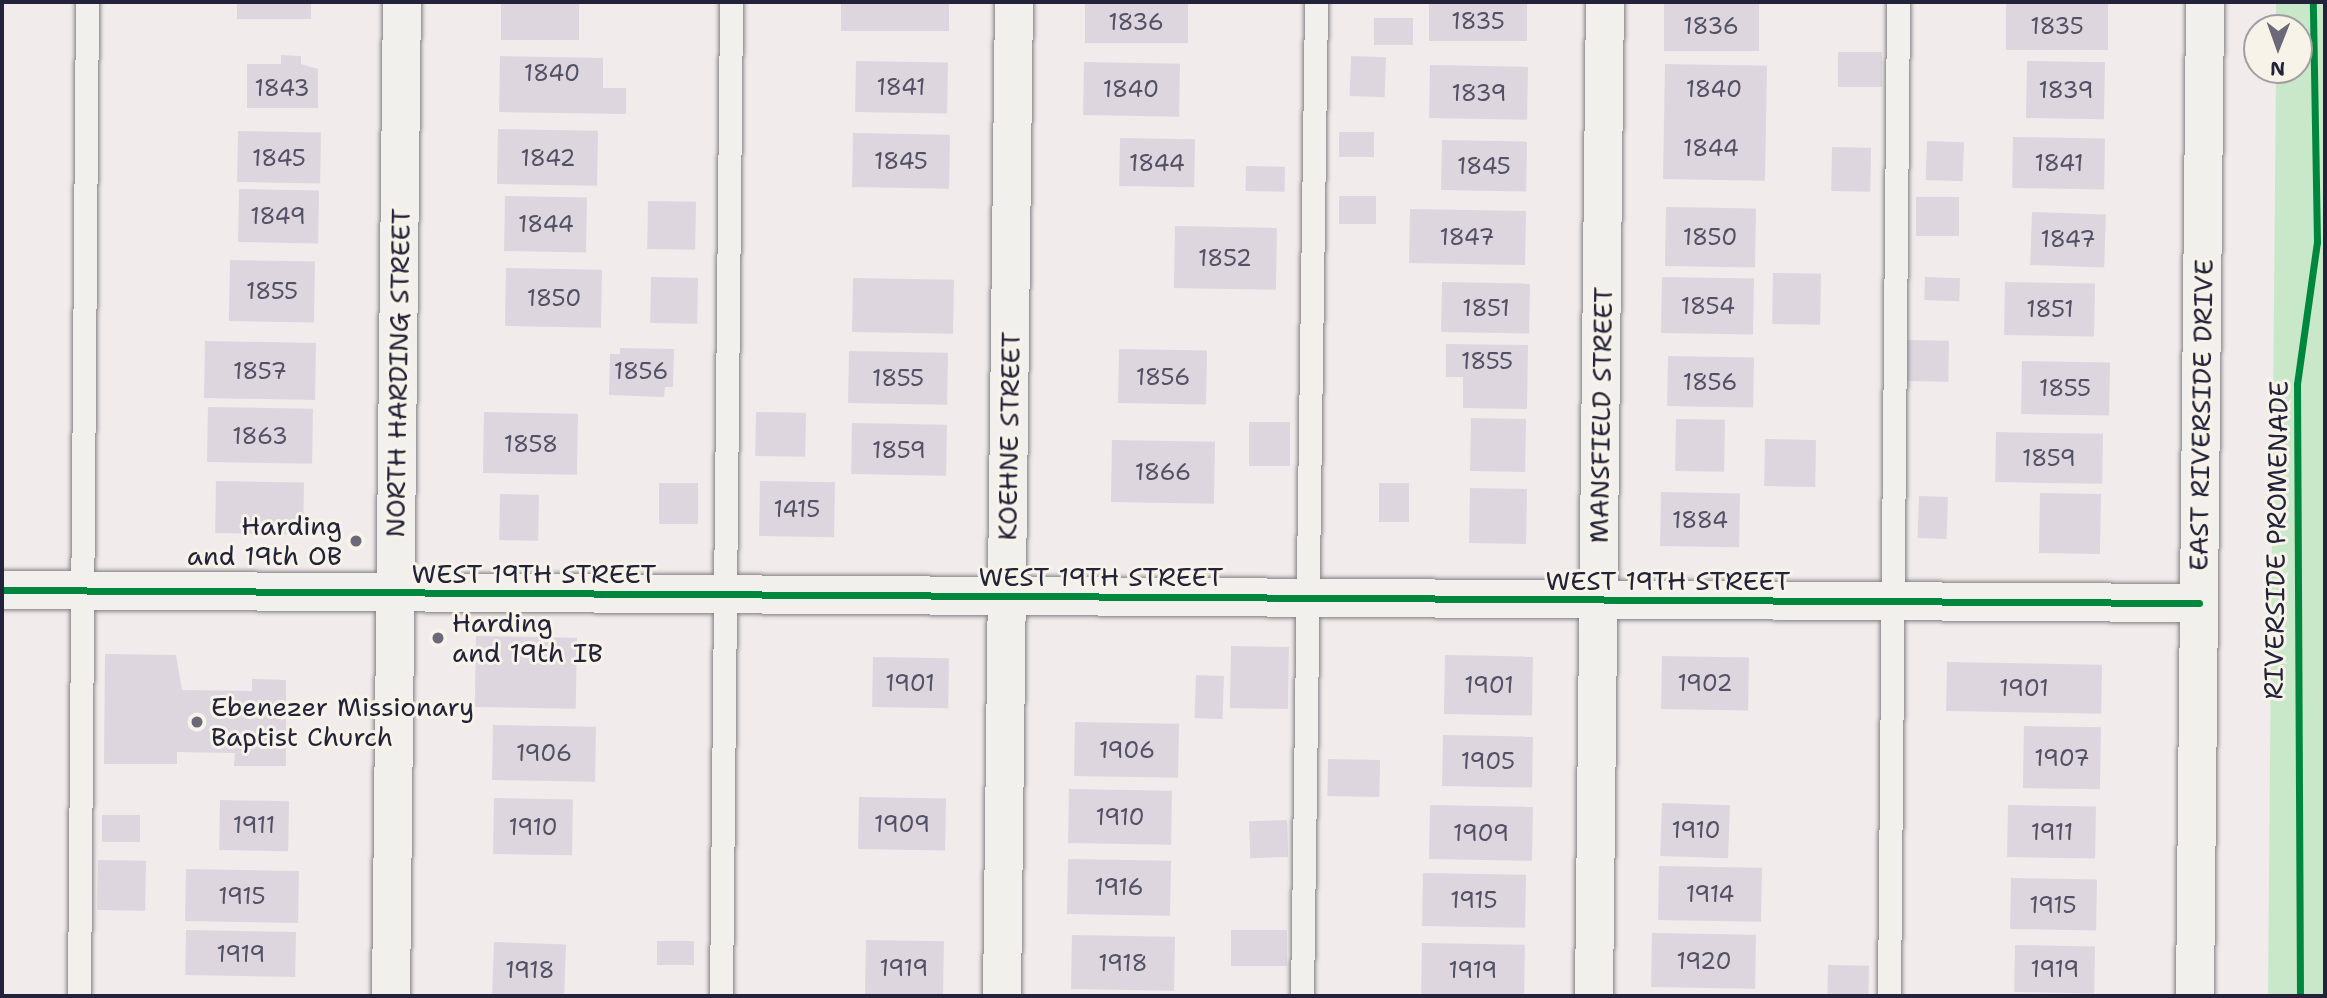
<!DOCTYPE html>
<html>
<head>
<meta charset="utf-8">
<style>
	body { margin:0 }
	#map { position:relative; width:2327px; height:998px; overflow:hidden; background:#f1ebeb; font-family:"Shantell Sans",sans-serif }
	div>[style] { position:absolute }
	[style*='--x'] { left:calc(var(--x)*1px); top:calc(var(--y)*1px); width:calc(var(--w)*1px); rotate:calc(var(--a)*1deg) }
	.green>* { inset:0; background:#c9e8c9 }
	.building>* { inset:0; background:#ddd6de; transform-origin:0 0 }
	.roads { filter:drop-shadow(0 0 2px #848186) drop-shadow(0 0 2px #848186) }
	.service>* { height:23px; margin:-11.5px; padding:0 11.5px; transform-origin:11.5px; border-radius:11.5px; background:#f2f0ed }
	.minor>* { height:38px; margin:-19px; padding:0 19px; transform-origin:19px; border-radius:19px; background:#f2f0ed }
	.tertiary>* { height:38px; margin:-19px; padding:0 19px; transform-origin:19px; border-radius:19px; background:#f2f0ed }
	.secondary>* { height:38px; margin:-19px; padding:0 19px; transform-origin:19px; border-radius:19px; background:#f2f0ed }
	.cycleway>* { height:7px; margin:-3.5px; padding:0 3.5px; transform-origin:3.5px; border-radius:3.5px; background:#00873e }
	.dots>* { width:19px; height:19px; translate:-50% -50%; box-sizing:border-box; border:4px solid #f7f3e8; border-radius:50% }
	span { translate:-50% -50%; white-space:nowrap; text-align:center; line-height:1.15; -webkit-text-stroke:6px #f7f3e8; paint-order:stroke }
	.number-label { font-size:23px; color:#535166 }
	.number-label span { -webkit-text-stroke-width:0 }
	.street-label { font-size:26px; color:#22223b }
	.poi-label { font-size:26px; color:#22223b }
	.right { translate:-100% -50%; text-align:right }
	.left { translate:0 -50%; text-align:left }
	.frame { position:absolute; inset:0; border:4px solid #22223b; pointer-events:none }
	.north { position:absolute; left:2243px; top:14px; width:70px; height:70px; box-sizing:border-box; background:#f7f3e8; border:2px solid #a29fa3; border-radius:50%; rotate:181deg; font-size:19px; font-weight:700; line-height:28px; text-align:center; color:#22223b }
	.north::after { content:''; display:block; margin:auto; width:24px; height:32px; background:#6a6879; clip-path:polygon(50% 0,100% 100%,50% 72%,0 100%) }
</style>
</head>
<body>
<div id="map">
	<div class="green">
		<i style="clip-path:polygon(2276px 2px,2325px 2px,2325px 996px,2268px 996px,2276px 70px,2299px 70px,2299px 28px,2276px 28px)"></i>
	</div>
	<div class="building">
		<i style="left:237px;top:2px;width:74px;height:17px"></i>
		<i style="left:501px;top:2px;width:78px;height:38px"></i>
		<i style="left:841px;top:2px;width:108px;height:29px"></i>
		<i style="left:1085px;top:2px;width:103px;height:41px"></i>
		<i style="left:1429px;top:2px;width:98px;height:39px"></i>
		<i style="left:1664px;top:2px;width:95px;height:49px"></i>
		<i style="left:2006px;top:2px;width:102px;height:48px"></i>
		<i style="left:1374px;top:18px;width:39px;height:27px"></i>
		<i style="left:1838px;top:52px;width:44px;height:35px"></i>
		<i style="clip-path:polygon(281px 55px,301px 56px,301px 64px,318px 69px,318px 108px,247px 108px,247px 64px,281px 64px)"></i>
		<i style="clip-path:polygon(500px 56px,603px 58px,603px 88px,626px 88px,626px 114px,499px 112px)"></i>
		<i style="left:1351px;top:56px;width:35px;height:40px;rotate:2deg"></i>
		<i style="left:856px;top:61px;width:92px;height:51px;rotate:1deg"></i>
		<i style="left:2027px;top:61px;width:78px;height:57px;rotate:1deg"></i>
		<i style="left:1084px;top:62px;width:96px;height:53px;rotate:1deg"></i>
		<i style="left:1665px;top:64px;width:102px;height:115px;rotate:1deg"></i>
		<i style="left:1430px;top:65px;width:98px;height:53px;rotate:1deg"></i>
		<i style="left:498px;top:129px;width:100px;height:55px;rotate:1deg"></i>
		<i style="left:238px;top:131px;width:83px;height:51px;rotate:1deg"></i>
		<i style="left:1339px;top:132px;width:35px;height:25px"></i>
		<i style="left:853px;top:133px;width:97px;height:54px;rotate:1deg"></i>
		<i style="left:2013px;top:137px;width:92px;height:51px;rotate:1deg"></i>
		<i style="left:1120px;top:138px;width:75px;height:48px;rotate:1deg"></i>
		<i style="left:1442px;top:140px;width:85px;height:50px;rotate:1deg"></i>
		<i style="left:1927px;top:141px;width:37px;height:39px;rotate:2deg"></i>
		<i style="left:1832px;top:147px;width:39px;height:44px;rotate:1deg"></i>
		<i style="left:1246px;top:166px;width:39px;height:25px;rotate:1deg"></i>
		<i style="left:239px;top:189px;width:80px;height:53px;rotate:1deg"></i>
		<i style="left:505px;top:196px;width:82px;height:55px;rotate:1deg"></i>
		<i style="left:1339px;top:196px;width:37px;height:28px"></i>
		<i style="left:1916px;top:197px;width:43px;height:39px"></i>
		<i style="left:648px;top:201px;width:48px;height:48px;rotate:1deg"></i>
		<i style="left:1666px;top:207px;width:90px;height:59px;rotate:1deg"></i>
		<i style="left:1410px;top:209px;width:116px;height:54px;rotate:1deg"></i>
		<i style="left:2032px;top:212px;width:74px;height:53px;rotate:2deg"></i>
		<i style="left:1175px;top:226px;width:102px;height:62px;rotate:1deg"></i>
		<i style="left:230px;top:260px;width:85px;height:61px;rotate:1deg"></i>
		<i style="left:506px;top:268px;width:96px;height:58px;rotate:1deg"></i>
		<i style="left:1773px;top:273px;width:48px;height:51px;rotate:1deg"></i>
		<i style="left:651px;top:277px;width:47px;height:46px;rotate:1deg"></i>
		<i style="left:1662px;top:277px;width:92px;height:56px;rotate:1deg"></i>
		<i style="left:1925px;top:277px;width:35px;height:23px;rotate:2deg"></i>
		<i style="left:853px;top:278px;width:101px;height:54px;rotate:1deg"></i>
		<i style="left:1442px;top:282px;width:88px;height:50px;rotate:1deg"></i>
		<i style="left:2005px;top:282px;width:90px;height:53px;rotate:1deg"></i>
		<i style="left:1907px;top:340px;width:42px;height:41px;rotate:1deg"></i>
		<i style="left:205px;top:341px;width:111px;height:57px;rotate:1deg"></i>
		<i style="clip-path:polygon(1446px 344px,1528px 345px,1527px 409px,1463px 408px,1463px 377px,1446px 377px)"></i>
		<i style="clip-path:polygon(620px 348px,674px 349px,673px 387px,665px 387px,664px 397px,609px 395px,610px 354px,620px 354px)"></i>
		<i style="left:1119px;top:349px;width:88px;height:54px;rotate:1deg"></i>
		<i style="left:849px;top:351px;width:99px;height:52px;rotate:1deg"></i>
		<i style="left:1668px;top:356px;width:86px;height:50px;rotate:1deg"></i>
		<i style="left:2022px;top:361px;width:88px;height:53px;rotate:1deg"></i>
		<i style="left:208px;top:407px;width:105px;height:55px;rotate:1deg"></i>
		<i style="left:484px;top:412px;width:94px;height:61px;rotate:1deg"></i>
		<i style="left:756px;top:412px;width:50px;height:44px;rotate:1deg"></i>
		<i style="left:1471px;top:418px;width:55px;height:53px;rotate:1deg"></i>
		<i style="left:1676px;top:419px;width:49px;height:52px;rotate:1deg"></i>
		<i style="left:1249px;top:422px;width:41px;height:44px"></i>
		<i style="left:852px;top:423px;width:95px;height:51px;rotate:1deg"></i>
		<i style="left:1996px;top:432px;width:107px;height:50px;rotate:1deg"></i>
		<i style="left:1765px;top:439px;width:51px;height:47px;rotate:1deg"></i>
		<i style="left:1112px;top:440px;width:103px;height:62px;rotate:1deg"></i>
		<i style="left:216px;top:481px;width:88px;height:52px;rotate:1deg"></i>
		<i style="left:760px;top:481px;width:75px;height:55px;rotate:1deg"></i>
		<i style="left:659px;top:483px;width:39px;height:41px"></i>
		<i style="left:1379px;top:483px;width:30px;height:39px"></i>
		<i style="left:1470px;top:488px;width:57px;height:55px;rotate:1deg"></i>
		<i style="left:1661px;top:492px;width:79px;height:54px;rotate:1deg"></i>
		<i style="left:2040px;top:493px;width:61px;height:60px;rotate:1deg"></i>
		<i style="left:500px;top:494px;width:39px;height:46px;rotate:1deg"></i>
		<i style="left:1919px;top:496px;width:29px;height:42px;rotate:2deg"></i>
		<i style="left:476px;top:636px;width:101px;height:71px;rotate:1deg"></i>
		<i style="left:1231px;top:646px;width:58px;height:62px;rotate:1deg"></i>
		<i style="clip-path:polygon(105px 654px,176px 655px,182px 690px,252px 691px,252px 679px,286px 680px,286px 766px,234px 766px,235px 753px,177px 752px,177px 764px,104px 764px)"></i>
		<i style="left:1445px;top:655px;width:88px;height:59px;rotate:1deg"></i>
		<i style="left:1662px;top:656px;width:87px;height:53px;rotate:1deg"></i>
		<i style="left:873px;top:657px;width:76px;height:50px;rotate:1deg"></i>
		<i style="left:1947px;top:662px;width:155px;height:49px;rotate:1deg"></i>
		<i style="left:1196px;top:675px;width:28px;height:43px;rotate:2deg"></i>
		<i style="left:1075px;top:722px;width:104px;height:54px;rotate:1deg"></i>
		<i style="left:493px;top:725px;width:103px;height:55px;rotate:1deg"></i>
		<i style="left:2024px;top:726px;width:77px;height:62px;rotate:1deg"></i>
		<i style="left:1443px;top:735px;width:90px;height:51px;rotate:1deg"></i>
		<i style="left:1328px;top:759px;width:52px;height:37px;rotate:1deg"></i>
		<i style="left:1069px;top:789px;width:103px;height:54px;rotate:1deg"></i>
		<i style="left:859px;top:797px;width:87px;height:52px;rotate:1deg"></i>
		<i style="left:494px;top:798px;width:79px;height:56px;rotate:1deg"></i>
		<i style="left:220px;top:800px;width:69px;height:50px;rotate:1deg"></i>
		<i style="left:1662px;top:803px;width:68px;height:53px;rotate:2deg"></i>
		<i style="left:1430px;top:805px;width:103px;height:54px;rotate:1deg"></i>
		<i style="left:2008px;top:805px;width:88px;height:52px;rotate:1deg"></i>
		<i style="left:140px;top:815px;width:27px;height:38px;rotate:90deg"></i>
		<i style="left:1287px;top:820px;width:37px;height:38px;rotate:88deg"></i>
		<i style="left:1068px;top:859px;width:103px;height:55px;rotate:1deg"></i>
		<i style="left:98px;top:860px;width:48px;height:50px;rotate:1deg"></i>
		<i style="left:1659px;top:866px;width:103px;height:54px;rotate:1deg"></i>
		<i style="left:186px;top:869px;width:113px;height:52px;rotate:1deg"></i>
		<i style="left:1423px;top:873px;width:103px;height:53px;rotate:1deg"></i>
		<i style="left:2011px;top:878px;width:86px;height:51px;rotate:1deg"></i>
		<i style="left:186px;top:930px;width:110px;height:45px;rotate:1deg"></i>
		<i style="left:1231px;top:930px;width:56px;height:36px"></i>
		<i style="left:1652px;top:933px;width:104px;height:54px;rotate:1deg"></i>
		<i style="left:1072px;top:935px;width:103px;height:54px;rotate:1deg"></i>
		<i style="left:866px;top:940px;width:78px;height:55px;rotate:1deg"></i>
		<i style="left:657px;top:941px;width:37px;height:24px"></i>
		<i style="left:494px;top:942px;width:72px;height:54px;rotate:2deg"></i>
		<i style="left:1422px;top:943px;width:103px;height:53px;rotate:1deg"></i>
		<i style="left:2015px;top:945px;width:80px;height:47px;rotate:1deg"></i>
		<i style="left:1828px;top:965px;width:41px;height:31px;rotate:1deg"></i>
	</div>
	<div class="roads">
		<div class="service">
			<i style="--x:79;--y:996;--w:994;--a:-89.54"></i>
			<i style="--x:721;--y:996;--w:994;--a:-89.42"></i>
			<i style="--x:1302;--y:996;--w:994;--a:-89.19"></i>
			<i style="--x:1889;--y:996;--w:994;--a:-89.48"></i>
		</div>
		<div class="minor">
			<i style="--x:2;--y:590;--w:2197;--a:0.34"></i>
			<i style="--x:1002;--y:996;--w:994;--a:-89.31"></i>
			<i style="--x:1594;--y:996;--w:994;--a:-89.37"></i>
		</div>
		<div class="tertiary">
			<i style="--x:391;--y:996;--w:994;--a:-89.37"></i>
		</div>
		<div class="secondary">
			<i style="--x:2195;--y:996;--w:994;--a:-89.42"></i>
		</div>
	</div>
	<div class="cycleway">
		<i style="--x:2;--y:590;--w:2197;--a:0.34"></i>
		<i style="--x:2300;--y:996;--w:612;--a:-90.28"></i>
		<i style="--x:2297;--y:384;--w:143;--a:-82"></i>
		<i style="--x:2317;--y:242;--w:240;--a:-91"></i>
	</div>
	<div class="dots">
		<i style="left:356px;top:541px;background:#6a6879"></i>
		<i style="left:438px;top:638px;background:#6a6879"></i>
		<i style="left:197px;top:722px;background:#6a6879"></i>
	</div>
	<div class="number-label">
		<span style="left:1478px;top:21px">1835</span>
		<span style="left:1136px;top:22px">1836</span>
		<span style="left:1711px;top:26px">1836</span>
		<span style="left:2057px;top:26px">1835</span>
		<span style="left:552px;top:73px">1840</span>
		<span style="left:901px;top:87px">1841</span>
		<span style="left:282px;top:88px">1843</span>
		<span style="left:1131px;top:89px">1840</span>
		<span style="left:1714px;top:89px">1840</span>
		<span style="left:2066px;top:90px">1839</span>
		<span style="left:1479px;top:93px">1839</span>
		<span style="left:1711px;top:148px">1844</span>
		<span style="left:279px;top:158px">1845</span>
		<span style="left:548px;top:158px">1842</span>
		<span style="left:901px;top:161px">1845</span>
		<span style="left:1157px;top:163px">1844</span>
		<span style="left:2059px;top:163px">1841</span>
		<span style="left:1484px;top:166px">1845</span>
		<span style="left:278px;top:216px">1849</span>
		<span style="left:546px;top:224px">1844</span>
		<span style="left:1467px;top:237px">1847</span>
		<span style="left:1710px;top:237px">1850</span>
		<span style="left:2068px;top:239px">1847</span>
		<span style="left:1225px;top:258px">1852</span>
		<span style="left:272px;top:291px">1855</span>
		<span style="left:554px;top:298px">1850</span>
		<span style="left:1708px;top:306px">1854</span>
		<span style="left:1486px;top:308px">1851</span>
		<span style="left:2050px;top:309px">1851</span>
		<span style="left:1487px;top:361px">1855</span>
		<span style="left:260px;top:371px">1857</span>
		<span style="left:641px;top:371px">1856</span>
		<span style="left:1163px;top:377px">1856</span>
		<span style="left:898px;top:378px">1855</span>
		<span style="left:1710px;top:382px">1856</span>
		<span style="left:2065px;top:388px">1855</span>
		<span style="left:260px;top:436px">1863</span>
		<span style="left:531px;top:444px">1858</span>
		<span style="left:899px;top:450px">1859</span>
		<span style="left:2049px;top:458px">1859</span>
		<span style="left:1163px;top:472px">1866</span>
		<span style="left:797px;top:509px">1415</span>
		<span style="left:1700px;top:520px">1884</span>
		<span style="left:910px;top:683px">1901</span>
		<span style="left:1705px;top:683px">1902</span>
		<span style="left:1489px;top:685px">1901</span>
		<span style="left:2024px;top:688px">1901</span>
		<span style="left:1127px;top:750px">1906</span>
		<span style="left:544px;top:753px">1906</span>
		<span style="left:2062px;top:758px">1907</span>
		<span style="left:1488px;top:761px">1905</span>
		<span style="left:1120px;top:817px">1910</span>
		<span style="left:902px;top:824px">1909</span>
		<span style="left:254px;top:825px">1911</span>
		<span style="left:533px;top:827px">1910</span>
		<span style="left:1696px;top:830px">1910</span>
		<span style="left:2052px;top:832px">1911</span>
		<span style="left:1481px;top:833px">1909</span>
		<span style="left:1119px;top:887px">1916</span>
		<span style="left:1710px;top:894px">1914</span>
		<span style="left:242px;top:896px">1915</span>
		<span style="left:1474px;top:900px">1915</span>
		<span style="left:2053px;top:905px">1915</span>
		<span style="left:241px;top:954px">1919</span>
		<span style="left:1704px;top:961px">1920</span>
		<span style="left:1123px;top:963px">1918</span>
		<span style="left:904px;top:968px">1919</span>
		<span style="left:2055px;top:969px">1919</span>
		<span style="left:530px;top:970px">1918</span>
		<span style="left:1473px;top:970px">1919</span>
	</div>
	<div class="street-label">
		<span style="left:398px;top:373px;rotate:-89deg">NORTH HARDING STREET</span>
		<span style="left:1601px;top:415px;rotate:-89deg">MANSFIELD STREET</span>
		<span style="left:2201px;top:415px;rotate:-89deg">EAST RIVERSIDE DRIVE</span>
		<span style="left:1009px;top:436px;rotate:-89deg">KOEHNE STREET</span>
		<span style="left:2276px;top:540px;rotate:-89deg">RIVERSIDE PROMENADE</span>
		<span style="left:534px;top:574px">WEST 19TH STREET</span>
		<span style="left:1101px;top:577px">WEST 19TH STREET</span>
		<span style="left:1668px;top:581px">WEST 19TH STREET</span>
	</div>
	<div class="poi-label">
		<span class="right" style="left:342px;top:541px">Harding<br>and 19th OB</span>
		<span class="left" style="left:452px;top:638px">Harding<br>and 19th IB</span>
		<span class="left" style="left:211px;top:722px">Ebenezer Missionary<br>Baptist Church</span>
	</div>
	<div class="frame"></div>
	<div class="north">N</div>
</div>
</body>
</html>
